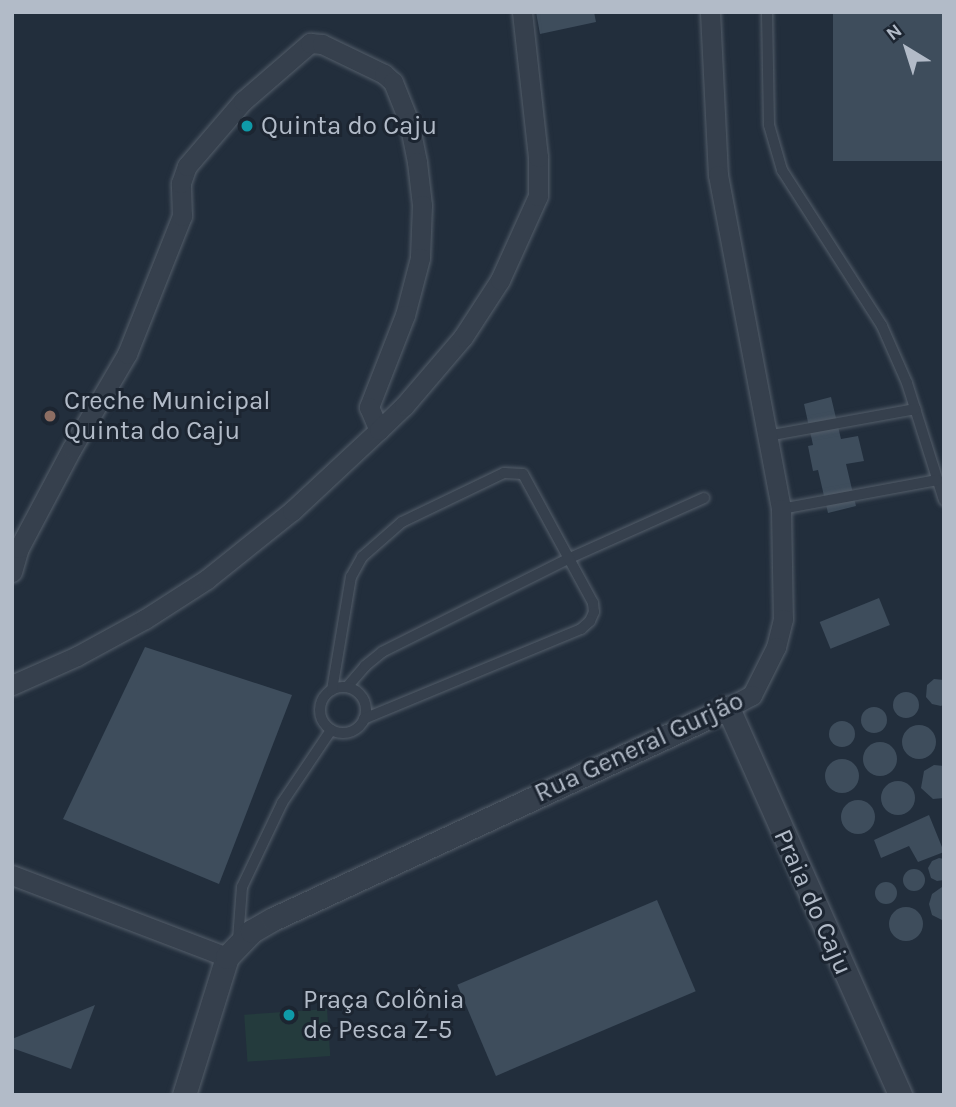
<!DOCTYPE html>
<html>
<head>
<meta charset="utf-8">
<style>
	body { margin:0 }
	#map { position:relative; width:956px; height:1107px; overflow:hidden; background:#222e3c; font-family:Karla,sans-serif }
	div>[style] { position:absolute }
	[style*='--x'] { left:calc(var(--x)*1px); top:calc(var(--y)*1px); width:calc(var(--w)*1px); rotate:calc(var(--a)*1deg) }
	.green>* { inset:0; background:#243b3d; transform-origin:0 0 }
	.building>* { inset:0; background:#3e4d5c; transform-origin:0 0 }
	.round { border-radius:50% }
	.roads { filter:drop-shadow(0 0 2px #545e6a) drop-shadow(0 0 2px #545e6a) }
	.service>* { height:10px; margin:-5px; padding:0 5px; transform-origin:5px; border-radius:5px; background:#36404d }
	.service>.ring { margin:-5px; padding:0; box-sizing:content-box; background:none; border:10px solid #36404d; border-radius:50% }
	.minor>* { height:19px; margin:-9.5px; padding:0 9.5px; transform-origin:9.5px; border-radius:9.5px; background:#36404d }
	.tertiary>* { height:23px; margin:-11.5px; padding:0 11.5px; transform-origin:11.5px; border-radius:11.5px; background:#36404d }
	.dots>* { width:19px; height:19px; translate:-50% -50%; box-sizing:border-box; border:4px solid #1c2531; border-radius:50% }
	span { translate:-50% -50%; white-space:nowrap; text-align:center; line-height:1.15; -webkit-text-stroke:6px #1c2531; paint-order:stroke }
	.poi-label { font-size:26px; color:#b2bbc8 }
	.left { translate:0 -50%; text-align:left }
	.street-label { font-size:26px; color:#b2bbc8 }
	.frame { position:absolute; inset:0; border:14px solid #b2bbc8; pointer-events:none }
	.north { position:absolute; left:872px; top:14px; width:70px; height:70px; -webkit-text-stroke:5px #1c2531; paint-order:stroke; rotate:322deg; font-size:19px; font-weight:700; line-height:28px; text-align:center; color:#b2bbc8 }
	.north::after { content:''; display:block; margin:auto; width:24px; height:32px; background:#b2bbc8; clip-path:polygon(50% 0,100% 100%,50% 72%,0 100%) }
</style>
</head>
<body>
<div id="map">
	<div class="green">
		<i style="left:327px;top:1009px;width:47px;height:83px;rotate:86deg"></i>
	</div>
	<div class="building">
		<i style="clip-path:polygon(536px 12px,594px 12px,596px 22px,540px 34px)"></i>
		<i style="left:833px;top:12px;width:111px;height:149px"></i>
		<i style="clip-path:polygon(831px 397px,841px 439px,858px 436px,864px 461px,846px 464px,856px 506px,828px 513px,818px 470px,813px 471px,808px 446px,813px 445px,804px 404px)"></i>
		<i style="left:879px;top:598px;width:29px;height:64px;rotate:68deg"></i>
		<i style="clip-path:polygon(145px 647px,292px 695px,219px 884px,63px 819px)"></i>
		<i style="clip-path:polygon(934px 679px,944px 680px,944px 704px,941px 706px,932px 704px,926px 697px,927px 685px)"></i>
		<i class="round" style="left:893px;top:692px;width:26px;height:26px"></i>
		<i class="round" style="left:861px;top:707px;width:26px;height:26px"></i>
		<i class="round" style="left:829px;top:721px;width:26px;height:26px"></i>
		<i class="round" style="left:902px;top:725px;width:34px;height:34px"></i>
		<i class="round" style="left:863px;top:742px;width:34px;height:34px"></i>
		<i class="round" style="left:825px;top:759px;width:34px;height:34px"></i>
		<i style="clip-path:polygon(934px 765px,944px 766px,944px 798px,933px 799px,921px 788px,924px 771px)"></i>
		<i class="round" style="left:881px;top:781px;width:34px;height:34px"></i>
		<i class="round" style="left:841px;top:800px;width:34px;height:34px"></i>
		<i style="clip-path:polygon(929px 815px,944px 852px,918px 862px,909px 846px,881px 858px,874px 840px)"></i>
		<i style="clip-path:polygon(939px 858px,944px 859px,944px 880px,937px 881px,931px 878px,928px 868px,932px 861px)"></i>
		<i class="round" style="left:903px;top:869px;width:22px;height:22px"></i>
		<i class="round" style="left:875px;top:882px;width:22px;height:22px"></i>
		<i style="clip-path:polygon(942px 887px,944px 887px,944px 921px,932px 915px,929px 904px,932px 894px)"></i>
		<i style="left:657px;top:900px;width:99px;height:217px;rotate:67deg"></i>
		<i class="round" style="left:889px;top:907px;width:34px;height:34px"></i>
		<i style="clip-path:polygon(95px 1005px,71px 1069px,12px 1048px,12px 1039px)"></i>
	</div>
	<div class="roads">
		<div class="service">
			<i style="--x:767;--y:12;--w:113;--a:89"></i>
			<i style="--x:769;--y:125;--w:47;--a:73.9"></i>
			<i style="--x:782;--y:170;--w:185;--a:57.3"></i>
			<i style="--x:882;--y:326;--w:62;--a:66.3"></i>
			<i style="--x:907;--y:383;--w:123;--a:72.5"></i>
			<i style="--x:767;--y:436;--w:151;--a:-10.3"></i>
			<i style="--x:781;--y:509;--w:159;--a:-10.5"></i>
			<i style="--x:347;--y:687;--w:28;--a:-49"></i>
			<i style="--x:365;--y:666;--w:22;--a:-39"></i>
			<i style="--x:382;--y:652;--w:210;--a:-26.6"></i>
			<i style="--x:570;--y:558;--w:147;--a:-24.1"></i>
			<i class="ring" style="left:320px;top:687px;width:36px;height:36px"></i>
			<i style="--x:332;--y:690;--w:115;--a:-80.5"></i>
			<i style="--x:351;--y:577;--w:23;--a:-61"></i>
			<i style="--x:362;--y:557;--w:53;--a:-41.2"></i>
			<i style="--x:402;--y:522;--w:113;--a:-25.7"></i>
			<i style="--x:504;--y:473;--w:19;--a:3"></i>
			<i style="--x:523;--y:474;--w:147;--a:61.5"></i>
			<i style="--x:593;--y:603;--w:9;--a:84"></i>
			<i style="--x:594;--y:612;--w:10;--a:114"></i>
			<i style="--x:590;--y:621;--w:12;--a:138"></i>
			<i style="--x:581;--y:629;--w:235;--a:157.5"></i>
			<i style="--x:238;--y:940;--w:53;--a:-85.7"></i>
			<i style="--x:242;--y:887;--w:93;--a:-64.5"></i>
			<i style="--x:282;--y:803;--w:88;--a:-56.1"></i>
		</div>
		<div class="minor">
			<i style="--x:710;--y:12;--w:163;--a:87.2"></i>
			<i style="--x:718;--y:175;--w:340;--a:79.3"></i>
			<i style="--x:781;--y:509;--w:110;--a:89"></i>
			<i style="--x:783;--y:619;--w:29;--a:104"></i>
			<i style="--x:776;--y:647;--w:54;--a:116.6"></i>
			<i style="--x:752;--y:695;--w:27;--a:152"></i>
			<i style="--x:12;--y:572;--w:25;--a:-74"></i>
			<i style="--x:19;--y:548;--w:113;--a:-62.1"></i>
			<i style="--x:72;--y:448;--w:109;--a:-59.7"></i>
			<i style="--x:127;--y:354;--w:149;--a:-68.3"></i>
			<i style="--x:182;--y:216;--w:33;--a:-92"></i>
			<i style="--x:181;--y:183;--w:18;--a:-71"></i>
			<i style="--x:187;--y:166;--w:86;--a:-49.3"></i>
			<i style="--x:243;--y:101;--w:89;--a:-40.9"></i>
			<i style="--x:310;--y:43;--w:12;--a:5"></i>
			<i style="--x:322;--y:44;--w:69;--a:25.8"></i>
			<i style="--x:384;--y:74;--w:12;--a:42"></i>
			<i style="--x:393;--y:82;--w:43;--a:68.2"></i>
			<i style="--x:409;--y:122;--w:41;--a:78.7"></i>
			<i style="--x:417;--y:162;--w:43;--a:83.4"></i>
			<i style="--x:422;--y:205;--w:53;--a:92.2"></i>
			<i style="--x:420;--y:258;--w:59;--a:104.7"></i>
			<i style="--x:405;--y:315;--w:99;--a:111.4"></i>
			<i style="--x:369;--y:407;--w:25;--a:67"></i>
			<i style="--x:12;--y:685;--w:71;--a:-24"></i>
			<i style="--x:77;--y:656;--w:77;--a:-28.6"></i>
			<i style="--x:145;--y:619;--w:74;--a:-32.8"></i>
			<i style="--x:207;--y:579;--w:109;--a:-38.7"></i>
			<i style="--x:292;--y:511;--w:119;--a:-43"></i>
			<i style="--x:379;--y:430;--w:35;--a:-44"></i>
			<i style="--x:404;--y:406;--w:91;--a:-49.5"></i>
			<i style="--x:463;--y:337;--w:68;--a:-57"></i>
			<i style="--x:500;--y:280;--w:92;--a:-65.7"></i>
			<i style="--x:538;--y:196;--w:39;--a:-90"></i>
			<i style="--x:538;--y:157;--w:146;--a:-96.3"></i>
			<i style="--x:12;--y:875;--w:230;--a:20.9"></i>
		</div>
		<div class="tertiary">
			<i style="--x:184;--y:1095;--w:145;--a:-72.7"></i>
			<i style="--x:227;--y:957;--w:36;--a:-46"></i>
			<i style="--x:252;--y:931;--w:24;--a:-30"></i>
			<i style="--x:273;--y:919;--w:502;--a:-24.88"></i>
			<i style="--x:728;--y:708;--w:424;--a:66"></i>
		</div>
	</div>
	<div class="dots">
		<i style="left:247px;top:126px;background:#0f9aa8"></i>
		<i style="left:50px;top:416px;background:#8d6e63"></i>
		<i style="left:289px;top:1015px;background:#0f9aa8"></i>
	</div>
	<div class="poi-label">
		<span class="left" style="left:261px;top:126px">Quinta do Caju</span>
		<span class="left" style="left:64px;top:416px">Creche Municipal<br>Quinta do Caju</span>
		<span class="left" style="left:303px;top:1015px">Praça Colônia<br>de Pesca Z-5</span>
	</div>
	<div class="street-label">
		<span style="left:639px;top:747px;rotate:-25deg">Rua General Gurjão</span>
		<span style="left:813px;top:902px;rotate:66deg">Praia do Caju</span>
	</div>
	<div class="frame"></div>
	<div class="north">N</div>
</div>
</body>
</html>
